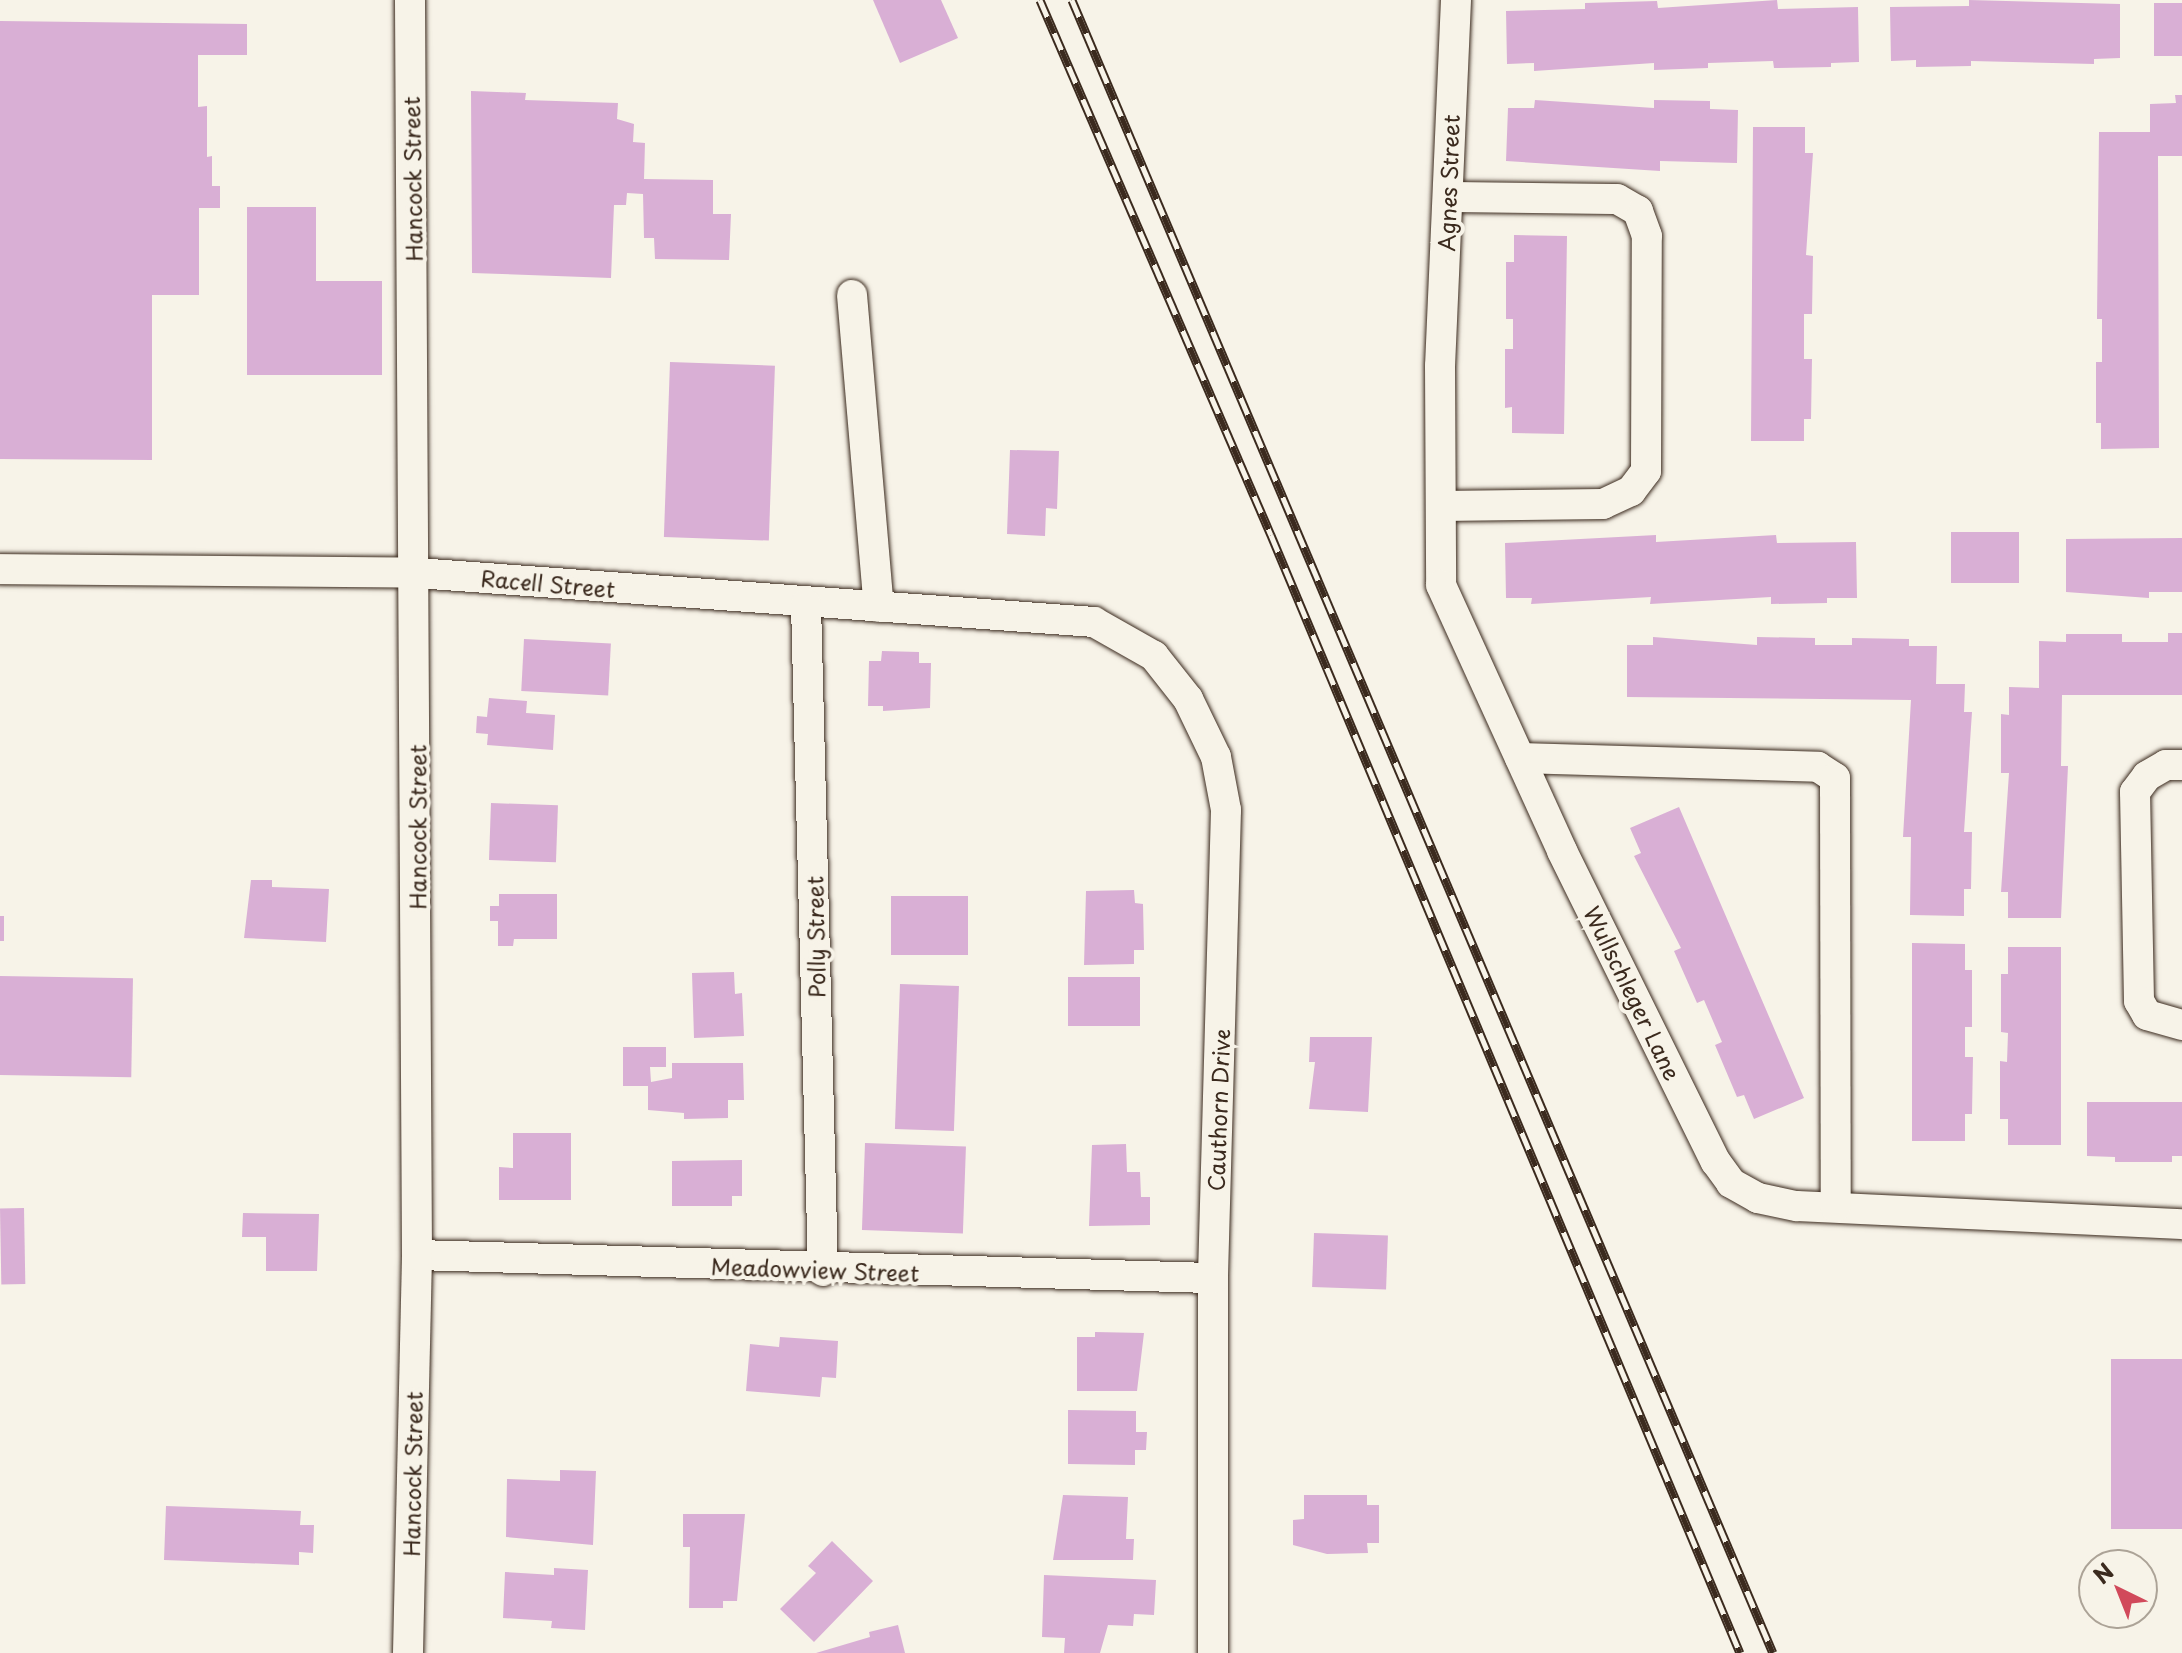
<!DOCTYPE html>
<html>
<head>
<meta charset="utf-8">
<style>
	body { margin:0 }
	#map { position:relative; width:2182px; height:1653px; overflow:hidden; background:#f7f3e8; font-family:"Playpen Sans",sans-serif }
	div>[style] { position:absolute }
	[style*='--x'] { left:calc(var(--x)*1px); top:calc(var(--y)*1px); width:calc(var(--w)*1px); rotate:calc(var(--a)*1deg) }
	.building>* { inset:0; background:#d9afd5; transform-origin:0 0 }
	.roads { filter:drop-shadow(0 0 2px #3b2a1e) drop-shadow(0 0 2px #3b2a1e) }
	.minor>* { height:30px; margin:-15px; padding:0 15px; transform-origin:15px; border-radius:15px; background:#f7f3e8 }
	.rail>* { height:9px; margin-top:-4.5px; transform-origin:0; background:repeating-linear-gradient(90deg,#f7f3e8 0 18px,#3b2a1e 0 36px); box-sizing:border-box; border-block:2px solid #3b2a1e }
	span { translate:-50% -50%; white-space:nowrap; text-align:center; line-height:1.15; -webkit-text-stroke:8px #f7f3e8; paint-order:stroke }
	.street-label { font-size:22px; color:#3b2a1e }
	.north { position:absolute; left:2078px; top:1549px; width:80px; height:80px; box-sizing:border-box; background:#f7f3e8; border:2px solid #aca397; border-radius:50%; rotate:317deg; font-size:22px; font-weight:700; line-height:32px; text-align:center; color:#3b2a1e }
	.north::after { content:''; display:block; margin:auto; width:28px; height:36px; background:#d1495b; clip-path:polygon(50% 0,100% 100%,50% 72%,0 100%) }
</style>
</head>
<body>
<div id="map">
	<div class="building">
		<i style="clip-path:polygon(873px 0,941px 0,958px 38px,900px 63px)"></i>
		<i style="clip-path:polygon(1777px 0,1778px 9px,1858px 7px,1859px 62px,1831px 63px,1831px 67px,1774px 68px,1773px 61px,1708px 63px,1708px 68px,1654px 70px,1654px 63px,1534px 71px,1534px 63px,1507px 64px,1506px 11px,1585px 9px,1585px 3px,1657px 1px,1658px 8px)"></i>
		<i style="clip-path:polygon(1969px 0,2120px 4px,2120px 58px,2094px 59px,2094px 64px,1971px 61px,1971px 66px,1916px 67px,1916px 60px,1891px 61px,1890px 7px,1969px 6px)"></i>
		<i style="left:2182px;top:3px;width:53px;height:28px;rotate:90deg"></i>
		<i style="clip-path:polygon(0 21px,247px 24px,247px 55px,198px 55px,198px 107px,207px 106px,207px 157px,212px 156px,212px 186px,220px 186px,220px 208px,199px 208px,199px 295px,152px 295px,152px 460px,0 459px)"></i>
		<i style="clip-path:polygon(471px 91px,526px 93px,525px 100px,618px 103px,617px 119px,634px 124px,633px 142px,645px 143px,644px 179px,713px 180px,713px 214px,731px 214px,729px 260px,655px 259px,654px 238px,644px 238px,643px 194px,627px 193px,626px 205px,614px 205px,611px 278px,472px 273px)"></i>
		<i style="clip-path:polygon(2175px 95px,2182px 95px,2182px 156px,2158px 156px,2159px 448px,2101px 449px,2101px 423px,2096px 423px,2096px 362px,2102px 362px,2102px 319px,2097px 319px,2099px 132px,2150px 132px,2150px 104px,2176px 103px)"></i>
		<i style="clip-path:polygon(1535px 100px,1654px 108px,1654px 100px,1710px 101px,1710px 109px,1738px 110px,1737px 163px,1660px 161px,1660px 171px,1506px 161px,1508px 108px,1534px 108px)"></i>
		<i style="clip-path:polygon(1753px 127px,1805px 127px,1805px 153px,1813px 153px,1806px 255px,1813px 256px,1812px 314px,1804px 314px,1804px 359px,1812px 359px,1811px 419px,1804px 419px,1804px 441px,1751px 441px)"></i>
		<i style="clip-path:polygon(247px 207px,316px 207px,316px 281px,382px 281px,382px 375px,247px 375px)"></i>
		<i style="clip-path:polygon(1514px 235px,1567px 236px,1564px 434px,1512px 433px,1512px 407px,1505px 408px,1505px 349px,1513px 349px,1513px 319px,1506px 319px,1506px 262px,1514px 262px)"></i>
		<i style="left:670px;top:362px;width:105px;height:175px;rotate:2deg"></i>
		<i style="clip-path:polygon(1010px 450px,1059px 451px,1057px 509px,1046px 508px,1045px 536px,1007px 534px)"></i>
		<i style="left:2019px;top:532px;width:51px;height:68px;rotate:90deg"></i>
		<i style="clip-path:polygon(1656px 535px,1656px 542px,1776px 535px,1777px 543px,1856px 542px,1857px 598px,1827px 598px,1827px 603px,1771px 604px,1771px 597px,1650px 604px,1651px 597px,1531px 604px,1532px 598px,1506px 598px,1505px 543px)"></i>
		<i style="clip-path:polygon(2182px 538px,2182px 592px,2149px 592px,2149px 598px,2066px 592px,2066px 539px)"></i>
		<i style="clip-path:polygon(2168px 633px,2182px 633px,2182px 695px,2062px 695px,2061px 766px,2068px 766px,2061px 918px,2008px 918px,2008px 892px,2001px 892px,2009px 773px,2001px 773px,2001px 714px,2009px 715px,2009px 687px,2039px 688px,2039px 641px,2066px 642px,2066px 634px,2122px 634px,2122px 642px,2168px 642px)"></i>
		<i style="clip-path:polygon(1653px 637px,1757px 645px,1757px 637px,1815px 638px,1815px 645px,1852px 645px,1852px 638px,1909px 639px,1909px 646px,1937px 646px,1936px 684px,1965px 684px,1964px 712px,1972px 712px,1964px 832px,1972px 832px,1971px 889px,1964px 889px,1964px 916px,1910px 915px,1911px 837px,1903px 837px,1911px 700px,1627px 697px,1627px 645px,1653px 645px)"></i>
		<i style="left:524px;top:639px;width:87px;height:52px;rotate:3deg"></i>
		<i style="clip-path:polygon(882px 651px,919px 652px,919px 663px,931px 663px,930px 708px,883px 711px,883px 706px,868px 706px,869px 661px,881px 661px)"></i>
		<i style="clip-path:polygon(489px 698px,527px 701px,526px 713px,555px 715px,553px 750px,487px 745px,488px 734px,476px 733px,477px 716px,487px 717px)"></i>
		<i style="left:491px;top:803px;width:67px;height:57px;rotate:2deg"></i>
		<i style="clip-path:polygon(1679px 807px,1804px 1098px,1754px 1119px,1744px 1095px,1737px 1097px,1715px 1045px,1722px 1042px,1704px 1000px,1697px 1003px,1674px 951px,1681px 948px,1634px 856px,1641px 853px,1630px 828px)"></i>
		<i style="clip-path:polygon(251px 880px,272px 880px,272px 887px,329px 889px,326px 942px,244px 938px)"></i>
		<i style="clip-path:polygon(1134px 890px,1135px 903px,1143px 904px,1144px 950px,1134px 950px,1134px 964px,1084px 965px,1086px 891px)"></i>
		<i style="clip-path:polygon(499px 894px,557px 894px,557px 939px,514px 939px,513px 946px,498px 946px,498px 921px,490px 921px,490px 906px,499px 906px)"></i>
		<i style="left:968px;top:896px;width:59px;height:77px;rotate:90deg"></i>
		<i style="left:0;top:916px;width:4px;height:25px"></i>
		<i style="clip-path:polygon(1912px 943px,1965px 944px,1965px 970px,1972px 970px,1972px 1027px,1965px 1027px,1965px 1057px,1973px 1057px,1972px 1114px,1965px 1114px,1965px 1141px,1912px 1141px)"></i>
		<i style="clip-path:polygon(2008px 947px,2061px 947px,2061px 1145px,2008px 1145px,2008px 1119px,2000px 1119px,2000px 1061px,2007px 1062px,2008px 1033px,2001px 1032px,2001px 974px,2008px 974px)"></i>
		<i style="clip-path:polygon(734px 972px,735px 994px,742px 993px,744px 1036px,694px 1038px,692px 973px)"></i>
		<i style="left:0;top:976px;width:133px;height:99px;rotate:1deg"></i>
		<i style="left:1068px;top:977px;width:72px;height:49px"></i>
		<i style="left:900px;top:984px;width:59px;height:145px;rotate:2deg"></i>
		<i style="clip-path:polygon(1310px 1037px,1372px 1037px,1368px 1112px,1309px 1109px,1315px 1062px,1309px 1062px)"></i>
		<i style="clip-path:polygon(623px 1047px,666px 1047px,666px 1067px,650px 1067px,651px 1082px,672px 1078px,672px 1063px,743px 1063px,744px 1100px,728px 1100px,728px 1118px,684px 1119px,684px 1113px,648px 1110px,648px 1086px,623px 1086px)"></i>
		<i style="clip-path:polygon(2087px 1102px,2182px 1102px,2182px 1156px,2172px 1156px,2172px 1162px,2115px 1162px,2115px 1157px,2087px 1156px)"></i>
		<i style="clip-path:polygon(513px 1133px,571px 1133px,571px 1200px,499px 1200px,499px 1167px,513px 1168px)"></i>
		<i style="left:865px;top:1143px;width:101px;height:87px;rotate:2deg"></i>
		<i style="clip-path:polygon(1126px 1144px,1127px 1172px,1140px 1172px,1141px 1197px,1150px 1197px,1150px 1225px,1089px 1226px,1092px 1145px)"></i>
		<i style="clip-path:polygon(742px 1160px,742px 1196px,732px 1196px,732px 1206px,672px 1206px,672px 1161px)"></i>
		<i style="left:24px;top:1208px;width:76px;height:24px;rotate:89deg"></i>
		<i style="clip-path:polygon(243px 1213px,319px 1214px,317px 1271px,266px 1271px,266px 1237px,242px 1237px)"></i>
		<i style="left:1314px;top:1233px;width:74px;height:54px;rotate:2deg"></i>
		<i style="clip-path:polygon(1095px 1332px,1144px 1333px,1137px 1391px,1077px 1391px,1077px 1337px,1095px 1337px)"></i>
		<i style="clip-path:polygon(780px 1337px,838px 1341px,836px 1378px,822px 1377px,820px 1397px,746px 1391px,750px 1344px,779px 1347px)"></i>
		<i style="left:2111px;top:1359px;width:71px;height:170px"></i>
		<i style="clip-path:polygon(1068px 1410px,1136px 1411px,1136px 1432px,1147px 1432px,1146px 1450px,1135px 1450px,1135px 1465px,1068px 1464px)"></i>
		<i style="clip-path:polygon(560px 1470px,596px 1471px,593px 1545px,506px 1537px,507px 1479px,560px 1481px)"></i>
		<i style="clip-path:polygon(1063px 1495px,1128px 1497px,1126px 1539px,1134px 1539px,1133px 1560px,1053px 1560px)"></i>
		<i style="clip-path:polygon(1304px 1495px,1367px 1495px,1367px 1505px,1379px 1505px,1379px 1543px,1367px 1543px,1368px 1553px,1327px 1554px,1293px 1545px,1293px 1520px,1304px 1519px)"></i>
		<i style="clip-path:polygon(166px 1506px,301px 1511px,300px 1525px,314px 1525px,313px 1553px,299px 1552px,299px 1565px,164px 1560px)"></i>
		<i style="clip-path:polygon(683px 1514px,745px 1514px,737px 1601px,723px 1601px,723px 1608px,689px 1608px,690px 1547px,683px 1547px)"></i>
		<i style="clip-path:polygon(832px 1541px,873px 1581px,814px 1642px,780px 1609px,816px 1573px,808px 1566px)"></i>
		<i style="clip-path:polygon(554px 1568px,588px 1570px,585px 1630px,551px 1628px,552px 1621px,503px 1618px,505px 1572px,554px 1575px)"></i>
		<i style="clip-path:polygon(1044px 1575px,1156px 1580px,1154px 1615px,1134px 1614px,1133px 1626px,1108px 1625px,1100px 1653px,1064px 1653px,1065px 1638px,1042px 1637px)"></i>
		<i style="clip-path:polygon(898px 1625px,905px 1653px,816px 1653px,870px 1637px,869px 1632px)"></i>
	</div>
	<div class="roads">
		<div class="minor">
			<i style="--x:1456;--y:0;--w:366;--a:92.5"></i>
			<i style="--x:1440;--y:366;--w:219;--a:89.7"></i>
			<i style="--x:1441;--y:585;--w:292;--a:65.5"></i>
			<i style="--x:1562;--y:851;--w:347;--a:63.7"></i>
			<i style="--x:1716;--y:1162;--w:26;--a:54"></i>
			<i style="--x:1731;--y:1183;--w:31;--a:29"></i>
			<i style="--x:1758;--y:1198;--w:40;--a:12"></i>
			<i style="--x:1797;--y:1206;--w:385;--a:2.7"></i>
			<i style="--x:852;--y:295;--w:313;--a:85.1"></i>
			<i style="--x:1441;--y:506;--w:162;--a:-0.7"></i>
			<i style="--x:1603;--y:504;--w:31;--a:-25"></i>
			<i style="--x:1631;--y:491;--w:25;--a:-53"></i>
			<i style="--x:1646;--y:471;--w:235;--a:-89.8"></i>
			<i style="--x:1647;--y:236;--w:27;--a:-110"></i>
			<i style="--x:1638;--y:211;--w:24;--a:-150"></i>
			<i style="--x:1617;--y:199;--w:169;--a:-179.3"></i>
			<i style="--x:0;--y:569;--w:417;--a:0.5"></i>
			<i style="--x:417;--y:573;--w:679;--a:4.14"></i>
			<i style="--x:1094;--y:622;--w:69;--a:29.5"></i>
			<i style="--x:1154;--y:656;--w:55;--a:51.7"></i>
			<i style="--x:1188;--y:699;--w:64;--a:64.2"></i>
			<i style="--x:1216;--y:757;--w:54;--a:79.3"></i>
			<i style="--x:1226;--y:810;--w:468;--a:91.6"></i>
			<i style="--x:1213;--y:1278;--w:375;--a:90"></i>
			<i style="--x:806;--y:604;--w:667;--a:88.54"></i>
			<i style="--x:1520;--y:758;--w:298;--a:1.7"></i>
			<i style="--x:1818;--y:767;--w:20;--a:33"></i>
			<i style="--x:1835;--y:778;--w:429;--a:89.9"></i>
			<i style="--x:2182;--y:765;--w:16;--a:180"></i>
			<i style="--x:2166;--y:765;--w:22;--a:150"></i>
			<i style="--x:2147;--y:776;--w:20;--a:127"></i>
			<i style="--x:2135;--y:792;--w:209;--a:88.9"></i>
			<i style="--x:2139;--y:1001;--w:16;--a:60"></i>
			<i style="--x:2147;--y:1015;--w:36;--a:16"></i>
			<i style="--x:417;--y:1255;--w:796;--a:1.66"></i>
			<i style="--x:408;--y:1653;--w:398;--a:-88.7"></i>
			<i style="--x:417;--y:1255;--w:1255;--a:-90.32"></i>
		</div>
	</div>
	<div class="rail">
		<i style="--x:1040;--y:0;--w:583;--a:66.65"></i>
		<i style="--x:1271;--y:535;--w:1212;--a:67.24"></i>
		<i style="--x:1072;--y:0;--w:1795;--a:67.02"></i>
	</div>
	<div class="street-label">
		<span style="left:412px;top:179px;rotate:-91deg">Hancock Street</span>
		<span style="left:1448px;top:183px;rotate:-88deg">Agnes Street</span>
		<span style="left:548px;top:583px;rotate:5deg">Racell Street</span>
		<span style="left:417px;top:827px;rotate:-90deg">Hancock Street</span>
		<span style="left:815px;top:937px;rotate:-91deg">Polly Street</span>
		<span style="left:1633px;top:993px;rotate:64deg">Wullschleger Lane</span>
		<span style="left:1218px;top:1110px;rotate:-88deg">Cauthorn Drive</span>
		<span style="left:815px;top:1269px;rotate:2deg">Meadowview Street</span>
		<span style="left:412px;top:1474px;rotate:-89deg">Hancock Street</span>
	</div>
	<div class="north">N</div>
</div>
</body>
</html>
